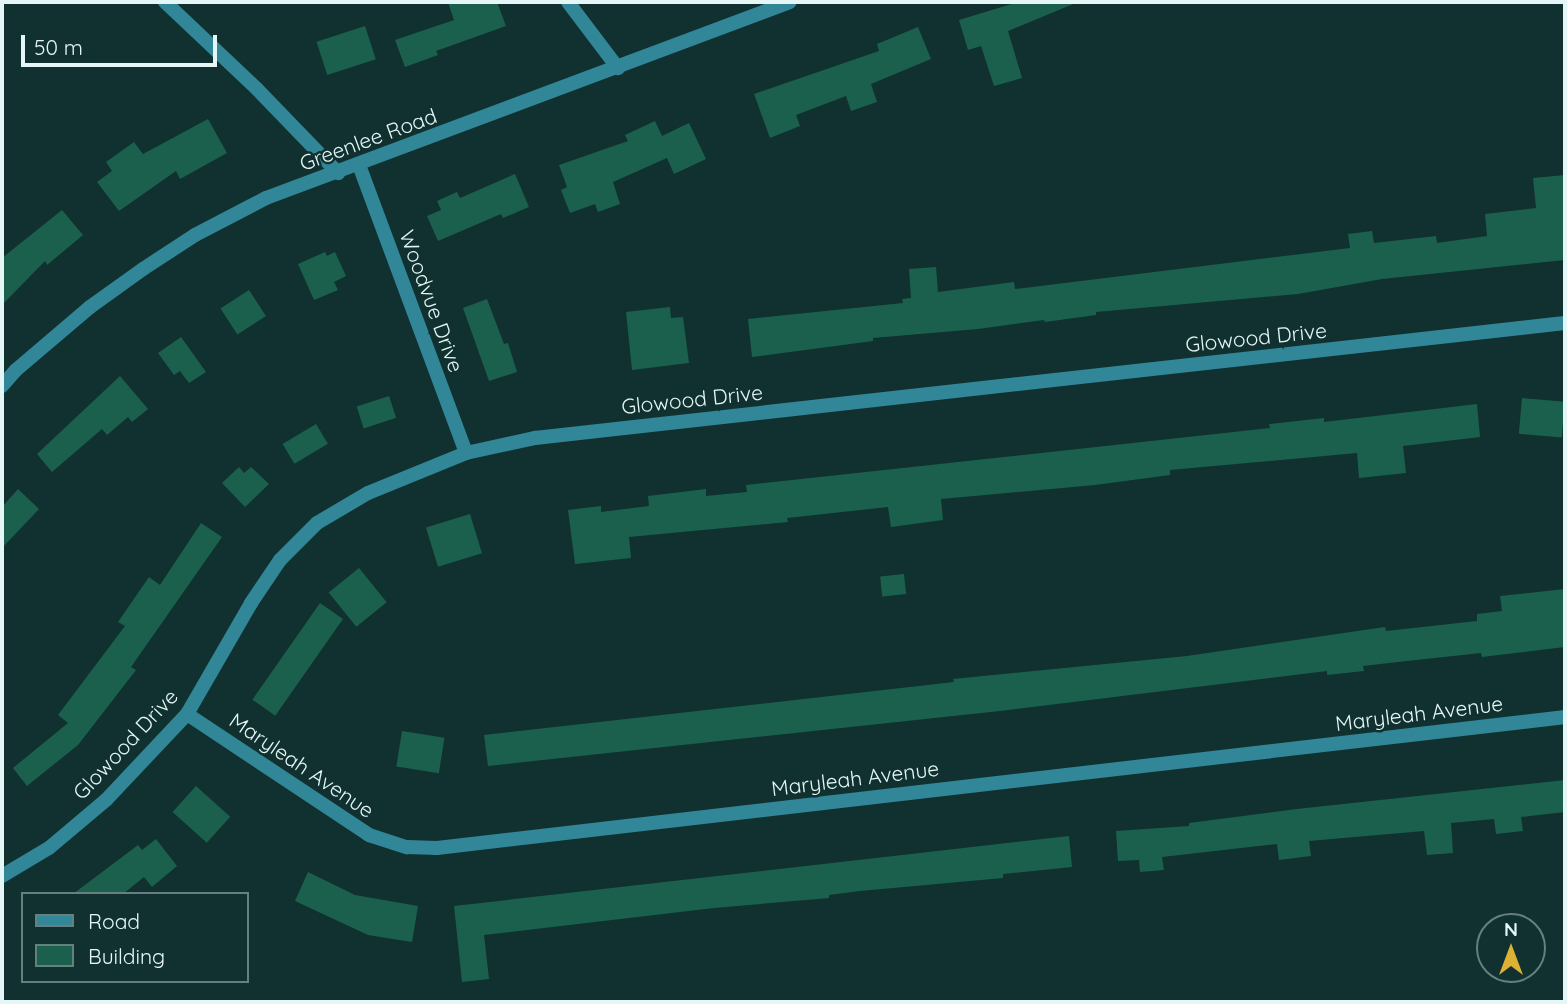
<!DOCTYPE html>
<html>
<head>
<meta charset="utf-8">
<style>
	body { margin:0 }
	#map { position:relative; width:1567px; height:1004px; overflow:hidden; background:#113130; font-family:Quicksand,sans-serif }
	div>[style] { position:absolute }
	[style*='--x'] { left:calc(var(--x)*1px); top:calc(var(--y)*1px); width:calc(var(--w)*1px); rotate:calc(var(--a)*1deg) }
	.building>* { inset:0; background:#1a604d; transform-origin:0 0 }
	.minor>* { height:14px; margin:-7px; padding:0 7px; transform-origin:7px; border-radius:7px; background:#318797 }
	span { translate:-50% -50%; white-space:nowrap; text-align:center; line-height:1.15; -webkit-text-stroke:5px #113130; paint-order:stroke }
	.street-label { font-size:21px; color:#e4f6f5 }
	.frame { position:absolute; inset:0; border:4px solid #e4f6f5; pointer-events:none }
	.legend { position:absolute; left:21px; top:892px; width:228px; height:91px; box-sizing:border-box; background:#113130; border:2px solid #65807f; margin:0; padding:9px 12px; list-style:none; font-size:21px; color:#e4f6f5 }
	.legend li { display:flex; align-items:center; gap:14px; height:35px }
	.legend b { width:35px; border:2px solid #65807f }
	.north { position:absolute; left:1476px; top:913px; width:70px; height:70px; box-sizing:border-box; background:#113130; border:2px solid #65807f; border-radius:50%; rotate:0deg; font-size:19px; font-weight:700; line-height:28px; text-align:center; color:#e4f6f5 }
	.north::after { content:''; display:block; margin:auto; width:24px; height:32px; background:#ddb133; clip-path:polygon(50% 0,100% 100%,50% 72%,0 100%) }
	.scale { position:absolute; left:21px; top:35px; width:196px; height:32px; box-sizing:border-box; border:4px solid #e4f6f5; border-top:0; padding-left:9px; font-size:21px; line-height:24px; white-space:nowrap; color:#e4f6f5; -webkit-text-stroke:5px #113130; paint-order:stroke }
</style>
</head>
<body>
<div id="map">
	<div class="building">
		<i style="clip-path:polygon(448px 2px,497px 2px,506px 26px,436px 51px,438px 55px,405px 67px,395px 40px,454px 20px)"></i>
		<i style="clip-path:polygon(1018px 2px,1078px 2px,1008px 31px,1022px 78px,994px 86px,981px 46px,968px 50px,959px 20px)"></i>
		<i style="left:365px;top:26px;width:35px;height:51px;rotate:72deg"></i>
		<i style="clip-path:polygon(918px 27px,931px 59px,871px 84px,877px 102px,851px 111px,846px 96px,796px 115px,800px 126px,770px 138px,754px 94px,879px 51px,877px 44px)"></i>
		<i style="clip-path:polygon(208px 119px,227px 153px,180px 179px,176px 171px,119px 211px,97px 182px,112px 171px,106px 162px,134px 142px,143px 154px)"></i>
		<i style="clip-path:polygon(655px 121px,662px 136px,689px 123px,706px 159px,674px 174px,667px 158px,613px 182px,620px 204px,598px 212px,595px 204px,570px 213px,561px 190px,567px 187px,559px 165px,628px 141px,625px 135px)"></i>
		<i style="clip-path:polygon(515px 174px,529px 207px,503px 218px,501px 214px,438px 241px,427px 216px,441px 210px,437px 201px,457px 192px,460px 198px)"></i>
		<i style="clip-path:polygon(1565px 175px,1565px 260px,1382px 279px,1298px 294px,1096px 312px,1096px 315px,1045px 322px,1044px 320px,978px 329px,873px 338px,873px 341px,752px 357px,748px 319px,903px 303px,902px 299px,911px 298px,909px 269px,936px 267px,938px 292px,1014px 282px,1015px 289px,1350px 248px,1348px 234px,1372px 231px,1374px 243px,1436px 236px,1437px 243px,1487px 236px,1485px 214px,1536px 208px,1533px 178px)"></i>
		<i style="clip-path:polygon(62px 210px,83px 235px,47px 265px,45px 261px,2px 305px,2px 258px)"></i>
		<i style="clip-path:polygon(325px 252px,327px 256px,335px 252px,346px 276px,334px 282px,338px 290px,314px 300px,298px 264px)"></i>
		<i style="left:249px;top:290px;width:31px;height:34px;rotate:57deg"></i>
		<i style="clip-path:polygon(487px 299px,504px 344px,508px 343px,517px 372px,489px 381px,463px 308px)"></i>
		<i style="clip-path:polygon(670px 307px,671px 318px,683px 317px,689px 363px,632px 370px,626px 312px)"></i>
		<i style="clip-path:polygon(181px 337px,206px 372px,189px 383px,180px 371px,174px 375px,158px 353px)"></i>
		<i style="clip-path:polygon(120px 376px,148px 409px,132px 422px,128px 417px,107px 435px,102px 429px,52px 472px,37px 454px)"></i>
		<i style="left:389px;top:396px;width:23px;height:34px;rotate:72deg"></i>
		<i style="left:1522px;top:398px;width:43px;height:36px;rotate:5deg"></i>
		<i style="clip-path:polygon(1477px 404px,1480px 437px,1403px 446px,1406px 473px,1359px 478px,1357px 453px,1170px 470px,1170px 475px,1095px 485px,941px 499px,943px 520px,891px 527px,888px 507px,787px 518px,788px 522px,629px 537px,631px 558px,575px 564px,568px 510px,601px 506px,601px 512px,649px 506px,648px 496px,706px 489px,706px 496px,747px 492px,746px 485px,1270px 428px,1269px 424px,1324px 418px,1324px 422px)"></i>
		<i style="left:316px;top:424px;width:23px;height:39px;rotate:59deg"></i>
		<i style="clip-path:polygon(239px 467px,244px 473px,251px 467px,269px 484px,245px 507px,222px 483px)"></i>
		<i style="clip-path:polygon(18px 489px,39px 509px,2px 548px,2px 507px)"></i>
		<i style="left:470px;top:514px;width:41px;height:46px;rotate:73deg"></i>
		<i style="clip-path:polygon(201px 523px,222px 537px,131px 667px,136px 670px,78px 745px,27px 786px,13px 768px,68px 723px,58px 715px,125px 626px,118px 622px,149px 577px,160px 585px)"></i>
		<i style="left:359px;top:568px;width:44px;height:39px;rotate:51deg"></i>
		<i style="left:904px;top:574px;width:20px;height:24px;rotate:84deg"></i>
		<i style="clip-path:polygon(1565px 589px,1565px 647px,1482px 657px,1481px 653px,1407px 661px,1363px 666px,1364px 671px,1327px 675px,1327px 671px,1000px 711px,488px 766px,484px 735px,954px 682px,953px 679px,1187px 656px,1385px 627px,1386px 631px,1477px 621px,1477px 614px,1502px 611px,1500px 596px)"></i>
		<i style="left:320px;top:603px;width:28px;height:118px;rotate:35deg"></i>
		<i style="left:402px;top:731px;width:43px;height:36px;rotate:9deg"></i>
		<i style="clip-path:polygon(1565px 780px,1565px 812px,1521px 817px,1523px 831px,1496px 834px,1494px 819px,1451px 823px,1453px 853px,1427px 855px,1424px 831px,1309px 841px,1311px 856px,1279px 860px,1277px 844px,1162px 857px,1164px 870px,1140px 872px,1139px 860px,1118px 861px,1116px 831px,1189px 826px,1189px 823px,1297px 809px)"></i>
		<i style="left:196px;top:786px;width:46px;height:35px;rotate:42deg"></i>
		<i style="clip-path:polygon(1069px 836px,1072px 867px,1003px 874px,1003px 878px,860px 891px,829px 895px,829px 898px,714px 908px,484px 935px,489px 979px,462px 982px,454px 906px)"></i>
		<i style="clip-path:polygon(156px 839px,177px 866px,152px 887px,144px 877px,123px 894px,73px 894px,138px 845px,142px 850px)"></i>
		<i style="clip-path:polygon(308px 872px,355px 895px,418px 906px,412px 942px,368px 935px,295px 901px)"></i>
	</div>
	<div class="minor">
		<i style="--x:165;--y:2;--w:127;--a:43.4"></i>
		<i style="--x:257;--y:89;--w:117;--a:46"></i>
		<i style="--x:568;--y:2;--w:83;--a:52.9"></i>
		<i style="--x:359;--y:165;--w:307;--a:69.6"></i>
		<i style="--x:2;--y:386;--w:21;--a:-49"></i>
		<i style="--x:16;--y:370;--w:97;--a:-40.4"></i>
		<i style="--x:90;--y:307;--w:65;--a:-35.6"></i>
		<i style="--x:143;--y:269;--w:62;--a:-33.2"></i>
		<i style="--x:195;--y:235;--w:80;--a:-27.5"></i>
		<i style="--x:266;--y:198;--w:559;--a:-20.51"></i>
		<i style="--x:187;--y:714;--w:219;--a:33.6"></i>
		<i style="--x:369;--y:835;--w:40;--a:18"></i>
		<i style="--x:407;--y:847;--w:30;--a:2"></i>
		<i style="--x:437;--y:848;--w:1136;--a:-6.62"></i>
		<i style="--x:2;--y:876;--w:55;--a:-30.8"></i>
		<i style="--x:49;--y:848;--w:75;--a:-40.1"></i>
		<i style="--x:106;--y:800;--w:118;--a:-46.7"></i>
		<i style="--x:187;--y:714;--w:128;--a:-60"></i>
		<i style="--x:251;--y:603;--w:52;--a:-56"></i>
		<i style="--x:280;--y:560;--w:52;--a:-45"></i>
		<i style="--x:317;--y:523;--w:59;--a:-30.5"></i>
		<i style="--x:368;--y:493;--w:106;--a:-22.2"></i>
		<i style="--x:466;--y:453;--w:71;--a:-12.3"></i>
		<i style="--x:535;--y:438;--w:1036;--a:-6.37"></i>
	</div>
	<div class="street-label">
		<span style="left:368px;top:139px;rotate:-20deg">Greenlee Road</span>
		<span style="left:432px;top:301px;rotate:70deg">Woodvue Drive</span>
		<span style="left:1256px;top:337px;rotate:-6deg">Glowood Drive</span>
		<span style="left:692px;top:399px;rotate:-6deg">Glowood Drive</span>
		<span style="left:1419px;top:713px;rotate:-7deg">Maryleah Avenue</span>
		<span style="left:125px;top:744px;rotate:-47deg">Glowood Drive</span>
		<span style="left:302px;top:765px;rotate:34deg">Maryleah Avenue</span>
		<span style="left:855px;top:778px;rotate:-7deg">Maryleah Avenue</span>
	</div>
	<div class="frame"></div>
	<ul class="legend">
	<li><b style="height:9px;background:#318797"></b>Road</li>
	<li><b style="height:19px;background:#1a604d"></b>Building</li>
	</ul>
	<div class="north">N</div>
	<div class="scale">50 m</div>
</div>
</body>
</html>
